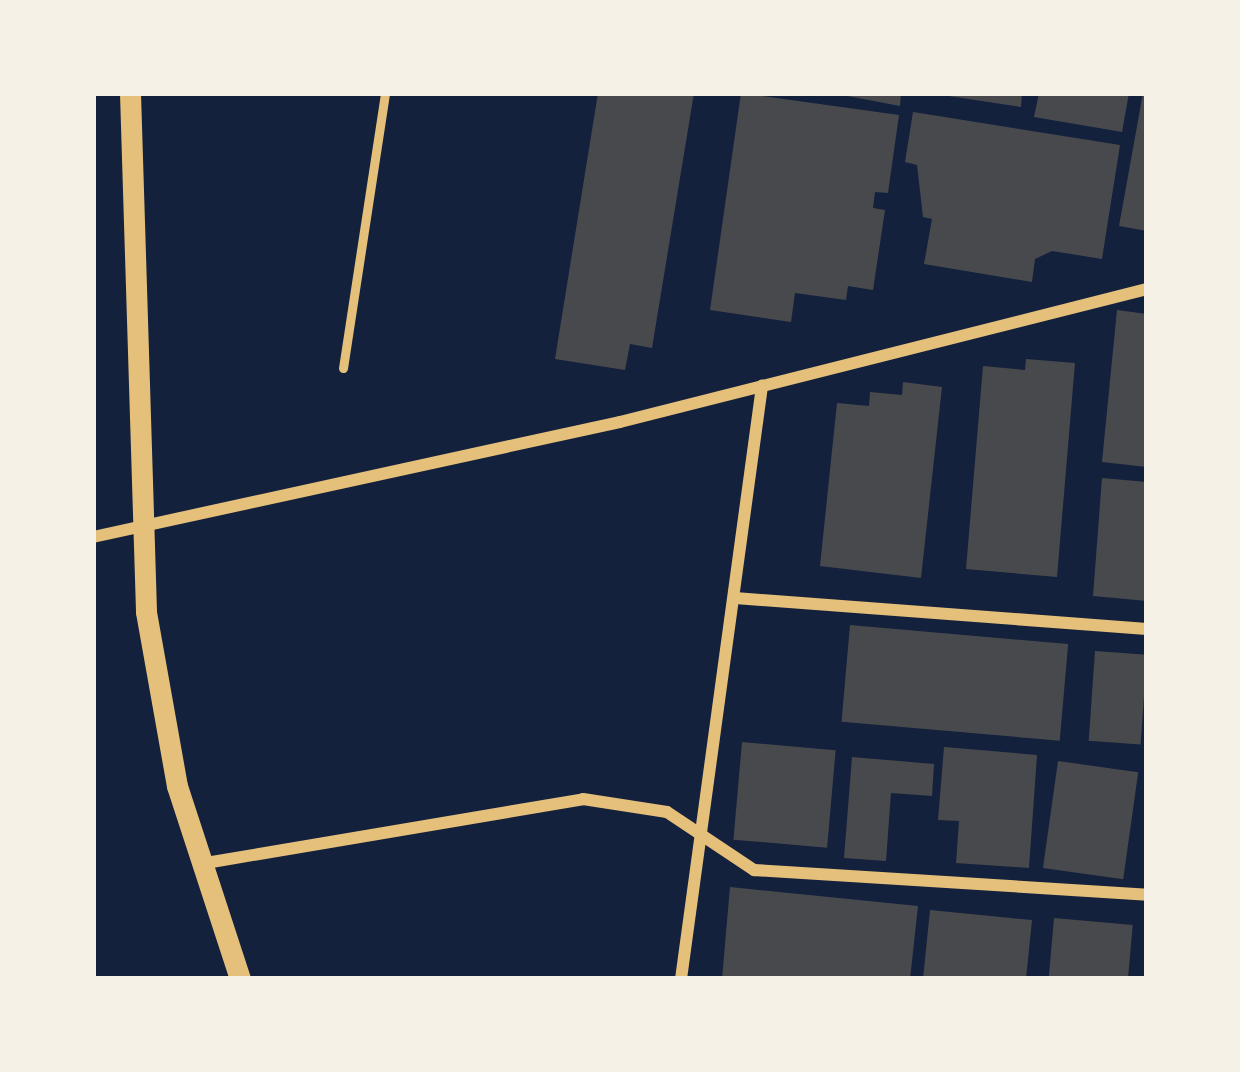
<!DOCTYPE html>
<html>
<head>
<meta charset="utf-8">
<style>
	body { margin:0 }
	#map { position:relative; width:1240px; height:1072px; overflow:hidden; background:#14213d; font-family:"Roboto Condensed",sans-serif }
	div>[style] { position:absolute }
	[style*='--x'] { left:calc(var(--x)*1px); top:calc(var(--y)*1px); width:calc(var(--w)*1px); rotate:calc(var(--a)*1deg) }
	.building>* { inset:0; background:#48494c; transform-origin:0 0 }
	.service>* { height:9px; margin:-4.5px; padding:0 4.5px; transform-origin:4.5px; border-radius:4.5px; background:#e5c07b }
	.minor>* { height:12px; margin:-6px; padding:0 6px; transform-origin:6px; border-radius:6px; background:#e5c07b }
	.tertiary>* { height:21px; margin:-10.5px; padding:0 10.5px; transform-origin:10.5px; border-radius:10.5px; background:#e5c07b }
	span { translate:-50% -50%; white-space:nowrap; text-align:center; line-height:1.15; -webkit-text-stroke:10px #f6f1e7; paint-order:stroke }
	.frame { position:absolute; inset:0; border:96px solid #f6f1e7; pointer-events:none }
</style>
</head>
<body>
<div id="map">
	<div class="building">
		<i style="clip-path:polygon(598px 93px,694px 93px,652px 348px,630px 344px,625px 370px,555px 359px)"></i>
		<i style="clip-path:polygon(741px 93px,899px 115px,888px 193px,875px 192px,873px 208px,885px 210px,873px 290px,848px 286px,846px 300px,795px 293px,791px 322px,710px 310px)"></i>
		<i style="clip-path:polygon(832px 93px,901px 93px,900px 106px)"></i>
		<i style="clip-path:polygon(929px 93px,1022px 93px,1021px 107px)"></i>
		<i style="clip-path:polygon(1039px 93px,1129px 93px,1122px 132px,1034px 117px)"></i>
		<i style="clip-path:polygon(1143px 93px,1147px 93px,1147px 231px,1119px 226px)"></i>
		<i style="clip-path:polygon(913px 112px,1120px 145px,1102px 259px,1052px 251px,1035px 259px,1032px 282px,924px 264px,932px 219px,923px 217px,917px 165px,905px 162px)"></i>
		<i style="clip-path:polygon(1117px 310px,1147px 314px,1147px 467px,1102px 462px)"></i>
		<i style="clip-path:polygon(1026px 359px,1075px 363px,1057px 577px,966px 569px,983px 366px,1025px 370px)"></i>
		<i style="clip-path:polygon(903px 382px,942px 387px,921px 578px,820px 566px,837px 403px,869px 406px,870px 392px,902px 395px)"></i>
		<i style="clip-path:polygon(1102px 478px,1147px 482px,1147px 601px,1093px 596px)"></i>
		<i style="left:850px;top:625px;width:219px;height:97px;rotate:5deg"></i>
		<i style="left:1095px;top:651px;width:52px;height:90px;rotate:4deg"></i>
		<i style="left:742px;top:742px;width:94px;height:98px;rotate:5deg"></i>
		<i style="clip-path:polygon(944px 747px,1037px 755px,1029px 868px,956px 863px,959px 821px,938px 820px)"></i>
		<i style="clip-path:polygon(852px 757px,934px 764px,932px 796px,891px 793px,886px 861px,844px 858px)"></i>
		<i style="left:1058px;top:761px;width:81px;height:108px;rotate:8deg"></i>
		<i style="clip-path:polygon(730px 887px,918px 906px,910px 979px,722px 979px)"></i>
		<i style="clip-path:polygon(930px 910px,1032px 920px,1026px 979px,923px 979px)"></i>
		<i style="left:1054px;top:918px;width:79px;height:61px;rotate:5deg"></i>
	</div>
	<div class="service">
		<i style="--x:343;--y:368;--w:278;--a:-81.3"></i>
	</div>
	<div class="minor">
		<i style="--x:93;--y:537;--w:539;--a:-12.31"></i>
		<i style="--x:620;--y:422;--w:544;--a:-14.16"></i>
		<i style="--x:735;--y:598;--w:413;--a:4.3"></i>
		<i style="--x:200;--y:864;--w:388;--a:-9.6"></i>
		<i style="--x:583;--y:799;--w:85;--a:8.8"></i>
		<i style="--x:667;--y:812;--w:105;--a:33.7"></i>
		<i style="--x:754;--y:870;--w:394;--a:3.6"></i>
		<i style="--x:681;--y:979;--w:599;--a:-82.22"></i>
	</div>
	<div class="tertiary">
		<i style="--x:130;--y:93;--w:519;--a:88.23"></i>
		<i style="--x:146;--y:612;--w:177;--a:79.9"></i>
		<i style="--x:177;--y:786;--w:203;--a:71.9"></i>
	</div>
	<div class="frame"></div>
</div>
</body>
</html>
